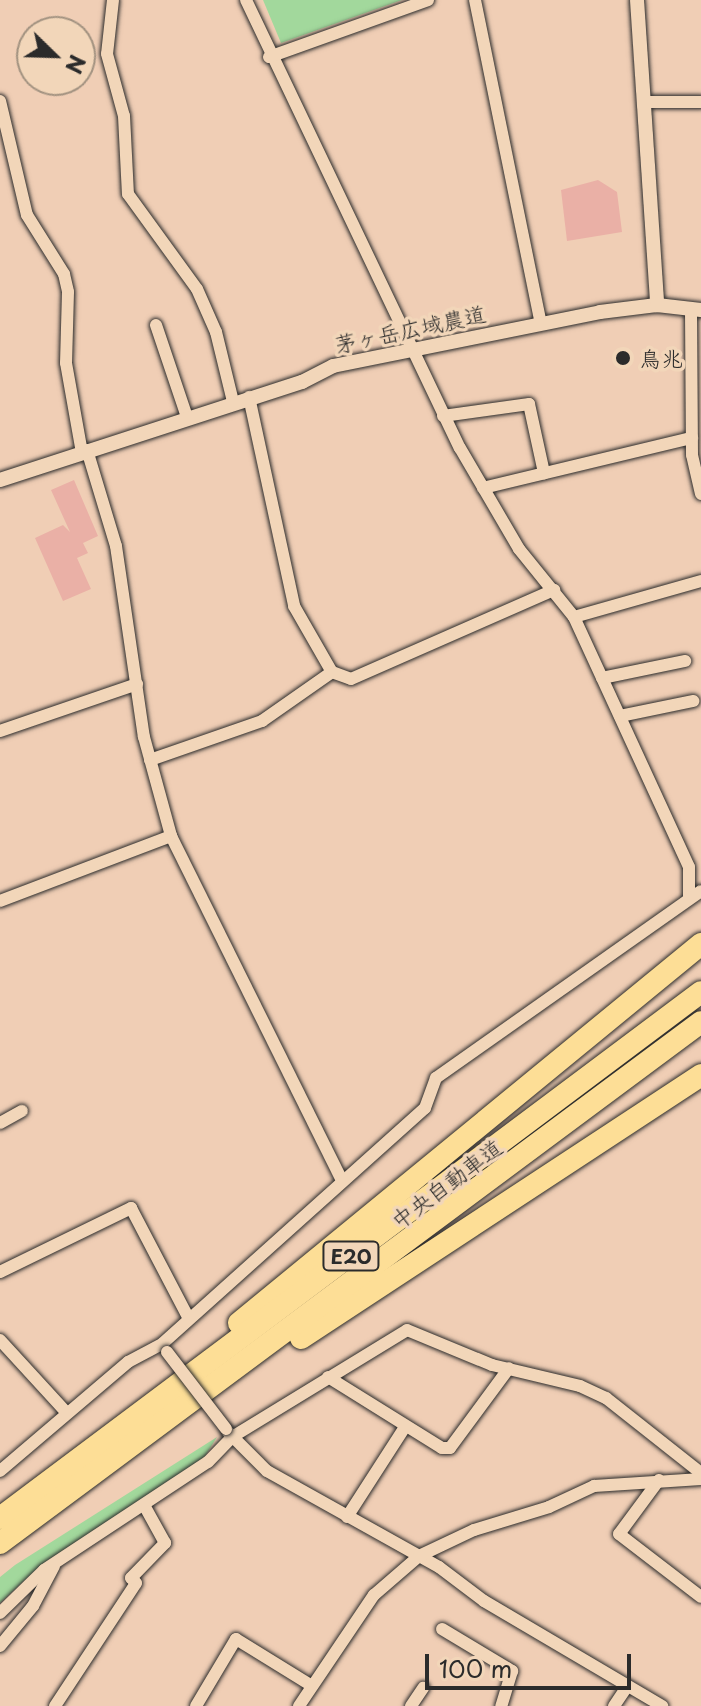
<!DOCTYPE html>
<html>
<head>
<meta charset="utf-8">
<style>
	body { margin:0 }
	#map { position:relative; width:701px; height:1706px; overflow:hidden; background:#f0ceb5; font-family:"Playpen Sans","Klee One",sans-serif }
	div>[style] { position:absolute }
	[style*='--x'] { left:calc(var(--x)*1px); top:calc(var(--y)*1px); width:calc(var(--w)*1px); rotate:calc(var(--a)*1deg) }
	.green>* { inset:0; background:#a2d89c }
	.building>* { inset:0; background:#eab0a6 }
	.roads { filter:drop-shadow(0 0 2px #2b2b2b) drop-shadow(0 0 2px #2b2b2b) }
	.minor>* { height:12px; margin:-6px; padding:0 6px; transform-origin:6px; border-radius:6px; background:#f2d6b9 }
	.tertiary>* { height:14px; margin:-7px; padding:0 7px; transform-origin:7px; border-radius:7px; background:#f2d6b9 }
	.motorway>* { height:22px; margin:-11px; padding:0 11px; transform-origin:11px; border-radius:11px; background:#fdde96 }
	.bridges { filter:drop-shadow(0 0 2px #2b2b2b) drop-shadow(0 0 2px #2b2b2b) }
	.minor-bridge>* { height:12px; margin:-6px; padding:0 6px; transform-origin:6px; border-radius:6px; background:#f2d6b9 }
	.dots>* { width:22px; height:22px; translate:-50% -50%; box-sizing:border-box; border:4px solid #f2d6b9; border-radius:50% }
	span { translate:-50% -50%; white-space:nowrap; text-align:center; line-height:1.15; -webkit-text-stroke:7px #f2d6b9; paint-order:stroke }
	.shield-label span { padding:2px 6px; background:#f2d6b9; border:2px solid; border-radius:6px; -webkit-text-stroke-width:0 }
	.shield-label { font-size:20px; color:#2b2b2b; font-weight:700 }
	.street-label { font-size:22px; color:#2b2b2b }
	.poi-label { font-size:22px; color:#2b2b2b }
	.left { translate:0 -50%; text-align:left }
	.north { position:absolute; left:16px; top:16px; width:80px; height:80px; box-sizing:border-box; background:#f2d6b9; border:2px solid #a29280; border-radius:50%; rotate:113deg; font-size:22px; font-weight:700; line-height:32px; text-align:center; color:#2b2b2b }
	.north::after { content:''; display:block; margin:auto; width:28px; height:36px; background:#2b2b2b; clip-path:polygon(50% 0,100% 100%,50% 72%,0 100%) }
	.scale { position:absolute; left:425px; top:1654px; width:206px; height:36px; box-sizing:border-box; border:4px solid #2b2b2b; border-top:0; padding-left:10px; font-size:24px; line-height:28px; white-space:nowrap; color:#2b2b2b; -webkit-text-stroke:6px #f2d6b9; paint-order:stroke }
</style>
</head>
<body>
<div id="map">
	<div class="green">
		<i style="clip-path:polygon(263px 0,402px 0,281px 43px)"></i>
		<i style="clip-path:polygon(217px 1437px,202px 1461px,40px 1566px,0 1603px,0 1577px,15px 1565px)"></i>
	</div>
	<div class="building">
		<i style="clip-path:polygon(598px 180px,617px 192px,622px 232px,567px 241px,561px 190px)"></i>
		<i style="clip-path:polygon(74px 480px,98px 536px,83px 543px,88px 553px,77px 558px,91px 589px,63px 601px,35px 538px,63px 525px,70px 532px,51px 490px)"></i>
	</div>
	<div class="roads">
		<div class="minor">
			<i style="--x:113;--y:0;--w:54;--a:96.3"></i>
			<i style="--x:107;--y:54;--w:64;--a:74.7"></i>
			<i style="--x:124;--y:116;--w:78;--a:87.1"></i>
			<i style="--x:128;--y:194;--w:117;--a:54"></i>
			<i style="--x:197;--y:289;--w:47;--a:66.2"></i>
			<i style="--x:216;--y:332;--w:72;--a:76.3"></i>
			<i style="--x:246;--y:0;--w:496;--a:64.5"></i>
			<i style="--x:460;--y:448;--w:117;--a:59.7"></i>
			<i style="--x:519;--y:549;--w:87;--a:51"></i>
			<i style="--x:574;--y:617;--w:275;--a:65.3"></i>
			<i style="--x:689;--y:867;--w:32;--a:90"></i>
			<i style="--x:475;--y:0;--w:330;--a:78.5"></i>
			<i style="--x:269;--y:57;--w:169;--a:-19.7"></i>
			<i style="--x:0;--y:101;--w:117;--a:76.7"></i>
			<i style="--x:27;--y:215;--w:70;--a:57.9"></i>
			<i style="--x:64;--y:274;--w:18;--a:77"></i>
			<i style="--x:68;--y:292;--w:71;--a:91.6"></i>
			<i style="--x:66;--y:363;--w:91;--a:79.9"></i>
			<i style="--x:644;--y:102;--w:57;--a:0"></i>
			<i style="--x:691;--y:311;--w:144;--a:89.6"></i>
			<i style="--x:692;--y:455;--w:40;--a:77"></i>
			<i style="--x:156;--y:325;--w:97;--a:71.4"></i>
			<i style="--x:249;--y:397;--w:214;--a:77.8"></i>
			<i style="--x:294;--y:606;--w:76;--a:60.1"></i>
			<i style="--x:332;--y:672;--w:20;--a:20"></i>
			<i style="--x:351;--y:679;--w:222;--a:-23.7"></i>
			<i style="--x:443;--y:416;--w:87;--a:-7.9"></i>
			<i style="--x:529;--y:404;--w:71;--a:77.7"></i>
			<i style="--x:87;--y:450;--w:100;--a:73.2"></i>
			<i style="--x:116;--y:546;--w:193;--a:81.7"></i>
			<i style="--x:144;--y:737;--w:103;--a:74.7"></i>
			<i style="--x:171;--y:836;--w:385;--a:63.6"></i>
			<i style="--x:483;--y:488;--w:215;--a:-13.5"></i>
			<i style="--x:574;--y:617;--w:132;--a:-15.8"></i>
			<i style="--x:602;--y:678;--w:85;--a:-11.6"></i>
			<i style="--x:620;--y:716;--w:75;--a:-11.6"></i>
			<i style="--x:0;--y:731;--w:145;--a:-18.9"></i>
			<i style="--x:150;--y:760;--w:119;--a:-19.2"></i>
			<i style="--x:262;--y:721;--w:85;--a:-35"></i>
			<i style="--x:0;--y:901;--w:183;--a:-20.8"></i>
			<i style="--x:0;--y:1123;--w:25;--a:-29"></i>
			<i style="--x:0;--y:1272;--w:146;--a:-26"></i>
			<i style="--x:131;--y:1208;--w:123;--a:62.4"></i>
			<i style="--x:0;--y:1340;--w:99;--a:47.5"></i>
			<i style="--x:328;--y:1377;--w:134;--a:31.9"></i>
			<i style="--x:442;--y:1448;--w:8;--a:0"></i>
			<i style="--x:450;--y:1448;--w:99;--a:-53.6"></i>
			<i style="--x:228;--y:1432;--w:55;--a:45"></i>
			<i style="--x:267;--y:1471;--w:197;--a:29.2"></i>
			<i style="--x:439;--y:1567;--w:56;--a:37.1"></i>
			<i style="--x:484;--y:1601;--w:207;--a:30.5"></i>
			<i style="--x:0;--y:1471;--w:168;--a:-40.4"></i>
			<i style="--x:128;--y:1362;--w:40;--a:-28"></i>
			<i style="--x:163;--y:1343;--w:352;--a:-41.9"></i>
			<i style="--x:425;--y:1108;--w:32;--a:-70"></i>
			<i style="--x:436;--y:1078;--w:324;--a:-35.2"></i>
			<i style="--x:659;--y:1480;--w:67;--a:126.5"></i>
			<i style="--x:619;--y:1534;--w:103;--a:37.5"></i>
			<i style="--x:347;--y:1517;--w:107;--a:-57.2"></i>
			<i style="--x:0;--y:1613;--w:62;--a:-44.3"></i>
			<i style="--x:44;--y:1570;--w:196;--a:-33.4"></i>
			<i style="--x:208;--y:1462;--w:35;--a:-46"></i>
			<i style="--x:232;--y:1437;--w:205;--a:-31.4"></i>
			<i style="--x:407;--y:1330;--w:92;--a:22.4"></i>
			<i style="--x:492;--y:1365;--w:90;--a:13.4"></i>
			<i style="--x:580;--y:1386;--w:29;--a:25"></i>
			<i style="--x:606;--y:1398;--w:121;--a:38.3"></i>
			<i style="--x:442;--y:1629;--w:82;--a:31"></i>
			<i style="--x:512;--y:1671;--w:37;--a:107"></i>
			<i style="--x:0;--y:1646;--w:52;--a:-50.5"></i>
			<i style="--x:33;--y:1606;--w:45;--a:-62.3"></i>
			<i style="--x:55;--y:1706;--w:147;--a:-56.6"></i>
			<i style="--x:136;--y:1583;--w:7;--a:-135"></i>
			<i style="--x:131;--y:1578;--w:49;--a:-45.8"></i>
			<i style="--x:165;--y:1543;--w:43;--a:-118.9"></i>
			<i style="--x:196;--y:1706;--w:78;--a:-59.2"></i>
			<i style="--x:236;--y:1639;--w:89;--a:31.7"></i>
			<i style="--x:299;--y:1706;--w:134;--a:-56"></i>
			<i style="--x:374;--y:1595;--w:60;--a:-40.9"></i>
			<i style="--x:419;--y:1556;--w:61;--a:-25.3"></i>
			<i style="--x:474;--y:1530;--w:78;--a:-17"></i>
			<i style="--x:549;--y:1507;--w:50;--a:-25"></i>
			<i style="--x:594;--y:1486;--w:107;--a:-3.7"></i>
			<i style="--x:411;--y:1706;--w:22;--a:-56"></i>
			<i style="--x:614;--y:1706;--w:23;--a:-56"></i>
		</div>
		<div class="tertiary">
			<i style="--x:637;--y:0;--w:306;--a:86.2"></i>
			<i style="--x:0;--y:480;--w:318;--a:-18"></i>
			<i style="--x:302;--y:382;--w:35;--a:-27"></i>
			<i style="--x:333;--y:366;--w:272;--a:-11.4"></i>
			<i style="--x:600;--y:312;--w:57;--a:-7"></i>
			<i style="--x:657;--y:305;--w:44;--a:6.5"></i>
		</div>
		<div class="motorway">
			<i style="--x:239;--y:1323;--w:598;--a:-39.36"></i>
			<i style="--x:301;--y:1338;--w:479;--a:-33.3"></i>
			<i style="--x:0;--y:1518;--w:876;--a:-36.88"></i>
			<i style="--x:0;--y:1543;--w:873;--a:-36.62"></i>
		</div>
	</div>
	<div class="bridges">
		<div class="minor-bridge">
			<i style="--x:167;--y:1352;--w:97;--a:52.5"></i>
		</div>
	</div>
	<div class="dots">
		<i style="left:623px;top:358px;background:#2b2b2b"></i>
	</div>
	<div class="shield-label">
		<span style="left:351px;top:1256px">E20</span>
	</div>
	<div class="street-label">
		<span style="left:410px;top:328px;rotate:-12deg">茅ヶ岳広域農道</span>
		<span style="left:446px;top:1183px;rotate:-37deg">中央自動車道</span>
	</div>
	<div class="poi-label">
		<span class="left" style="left:639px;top:358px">鳥兆</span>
	</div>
	<div class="north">N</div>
	<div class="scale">100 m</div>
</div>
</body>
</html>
